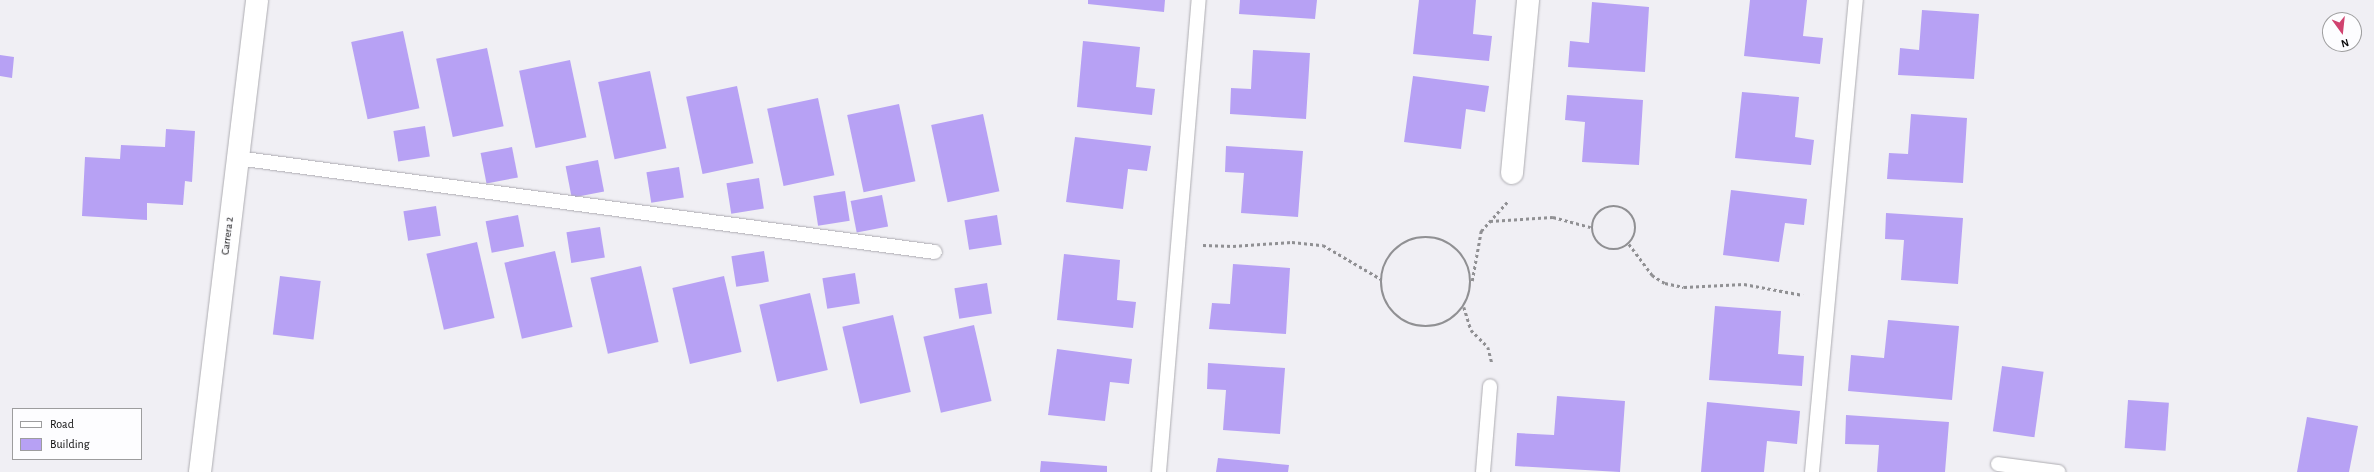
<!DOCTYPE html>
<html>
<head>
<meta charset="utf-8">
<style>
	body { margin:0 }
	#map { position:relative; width:2374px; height:472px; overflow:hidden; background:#f0eff4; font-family:"Alegreya Sans",sans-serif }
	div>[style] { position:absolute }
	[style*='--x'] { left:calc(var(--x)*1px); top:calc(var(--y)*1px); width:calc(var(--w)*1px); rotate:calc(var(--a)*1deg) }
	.building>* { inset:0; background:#b7a1f4; transform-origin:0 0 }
	.path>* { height:2.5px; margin-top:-1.25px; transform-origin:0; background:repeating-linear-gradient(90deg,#909093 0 3px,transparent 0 6px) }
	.path>.ring { margin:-1.25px; padding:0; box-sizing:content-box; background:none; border:2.5px solid #909093; border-radius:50% }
	.roads { filter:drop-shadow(0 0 1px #adacb1) drop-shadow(0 0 1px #adacb1) }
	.lane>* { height:14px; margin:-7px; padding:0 7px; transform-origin:7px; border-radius:7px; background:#fff }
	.street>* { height:22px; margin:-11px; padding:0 11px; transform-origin:11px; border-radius:11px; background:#fff }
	span { translate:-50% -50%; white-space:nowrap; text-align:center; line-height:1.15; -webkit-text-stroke:3px #fdfdff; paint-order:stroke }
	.street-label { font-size:11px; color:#0c0c0d }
	.legend { position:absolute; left:12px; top:408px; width:130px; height:52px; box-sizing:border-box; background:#fdfdff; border:1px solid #9d9d9e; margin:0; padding:5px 7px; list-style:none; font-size:12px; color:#0c0c0d }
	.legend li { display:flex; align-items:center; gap:8px; height:20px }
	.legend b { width:20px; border:1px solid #9d9d9e }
	.north { position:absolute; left:2322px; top:12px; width:40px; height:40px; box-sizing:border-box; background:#fdfdff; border:1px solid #9d9d9e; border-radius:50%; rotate:165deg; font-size:11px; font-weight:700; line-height:16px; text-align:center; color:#0c0c0d }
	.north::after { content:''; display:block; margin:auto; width:14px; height:18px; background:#d0426f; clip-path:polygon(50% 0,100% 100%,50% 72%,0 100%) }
</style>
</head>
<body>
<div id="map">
	<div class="building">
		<i style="clip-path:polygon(1088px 0,1165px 0,1164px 12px,1088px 4px)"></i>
		<i style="clip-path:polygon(1240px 0,1317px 0,1315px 19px,1239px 14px)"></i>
		<i style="clip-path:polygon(1419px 0,1476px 0,1473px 34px,1492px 36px,1489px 61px,1413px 54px)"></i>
		<i style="clip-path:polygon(1750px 0,1807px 0,1803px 36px,1823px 38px,1820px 64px,1744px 56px)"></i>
		<i style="clip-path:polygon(1592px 2px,1649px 7px,1645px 72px,1568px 67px,1570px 41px,1589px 43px)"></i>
		<i style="clip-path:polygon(1922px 10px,1979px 14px,1974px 79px,1898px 75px,1900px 48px,1919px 50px)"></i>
		<i style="left:403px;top:31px;width:79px;height:53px;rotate:78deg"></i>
		<i style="clip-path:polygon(1083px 41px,1140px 47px,1136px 87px,1155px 89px,1152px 115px,1077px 107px)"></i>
		<i style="left:487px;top:48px;width:80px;height:52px;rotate:78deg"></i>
		<i style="clip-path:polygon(1253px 50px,1310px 53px,1306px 119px,1230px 114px,1231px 88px,1251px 89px)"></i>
		<i style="clip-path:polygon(0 55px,14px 57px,12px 78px,0 76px)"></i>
		<i style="left:570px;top:60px;width:79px;height:52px;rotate:78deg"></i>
		<i style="left:650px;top:71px;width:79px;height:53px;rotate:78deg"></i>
		<i style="clip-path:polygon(1413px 76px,1489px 86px,1485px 112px,1466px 109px,1461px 149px,1404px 142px)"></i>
		<i style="left:737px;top:86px;width:79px;height:52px;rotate:78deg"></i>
		<i style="clip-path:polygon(1742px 92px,1799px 97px,1795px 137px,1814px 140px,1811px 165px,1735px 158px)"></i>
		<i style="clip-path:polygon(1567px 95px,1643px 100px,1639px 165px,1582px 162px,1585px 122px,1565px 120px)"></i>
		<i style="left:818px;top:98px;width:79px;height:52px;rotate:78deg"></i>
		<i style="left:899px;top:104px;width:79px;height:53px;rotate:78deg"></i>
		<i style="left:983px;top:114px;width:79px;height:53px;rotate:78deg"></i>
		<i style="clip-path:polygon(1911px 114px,1967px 118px,1963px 183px,1887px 179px,1889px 153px,1908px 154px)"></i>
		<i style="left:425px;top:126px;width:31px;height:32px;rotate:81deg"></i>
		<i style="clip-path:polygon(166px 129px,195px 131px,192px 182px,185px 181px,183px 205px,147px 203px,147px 220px,82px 216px,85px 157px,120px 159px,121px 145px,165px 147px)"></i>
		<i style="clip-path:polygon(1075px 137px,1151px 146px,1147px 171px,1128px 169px,1123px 209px,1066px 202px)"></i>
		<i style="clip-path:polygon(1226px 146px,1303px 151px,1298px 217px,1241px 213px,1244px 173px,1225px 172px)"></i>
		<i style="left:512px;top:147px;width:31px;height:32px;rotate:79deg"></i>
		<i style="left:598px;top:160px;width:32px;height:33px;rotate:79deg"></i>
		<i style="left:679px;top:167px;width:31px;height:33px;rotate:81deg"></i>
		<i style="left:759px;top:178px;width:31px;height:33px;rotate:81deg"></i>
		<i style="clip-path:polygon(1731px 190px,1807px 199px,1804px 225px,1785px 223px,1779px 262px,1723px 255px)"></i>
		<i style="left:845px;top:191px;width:30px;height:32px;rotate:81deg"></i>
		<i style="left:882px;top:195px;width:32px;height:32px;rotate:79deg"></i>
		<i style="left:436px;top:206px;width:30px;height:33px;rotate:81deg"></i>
		<i style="clip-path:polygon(1886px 213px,1963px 218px,1958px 284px,1901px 280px,1904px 240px,1885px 239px)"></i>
		<i style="left:518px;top:215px;width:32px;height:33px;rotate:79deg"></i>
		<i style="left:997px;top:215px;width:30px;height:33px;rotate:81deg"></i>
		<i style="left:600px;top:227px;width:31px;height:34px;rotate:81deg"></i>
		<i style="left:477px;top:242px;width:78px;height:52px;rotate:77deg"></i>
		<i style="left:555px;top:251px;width:78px;height:52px;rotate:77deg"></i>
		<i style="left:764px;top:251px;width:31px;height:33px;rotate:81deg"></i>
		<i style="clip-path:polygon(1064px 254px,1120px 260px,1117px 300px,1136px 302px,1133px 328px,1057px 320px)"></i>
		<i style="clip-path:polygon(1233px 264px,1290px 268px,1286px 334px,1209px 329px,1212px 303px,1230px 304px)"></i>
		<i style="left:641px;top:266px;width:78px;height:52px;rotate:77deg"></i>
		<i style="left:855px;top:273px;width:31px;height:33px;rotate:81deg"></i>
		<i style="left:280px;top:276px;width:41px;height:59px;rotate:7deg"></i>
		<i style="left:724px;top:276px;width:78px;height:53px;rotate:77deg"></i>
		<i style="left:987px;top:283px;width:31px;height:33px;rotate:81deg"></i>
		<i style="left:810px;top:293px;width:79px;height:52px;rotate:77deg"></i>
		<i style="clip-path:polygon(1715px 306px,1781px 311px,1778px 354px,1804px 356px,1802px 386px,1709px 380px)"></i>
		<i style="left:893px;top:315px;width:79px;height:52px;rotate:77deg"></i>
		<i style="clip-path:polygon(1888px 320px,1959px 326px,1952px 400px,1848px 391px,1851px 355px,1884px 358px)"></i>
		<i style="left:974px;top:325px;width:78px;height:52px;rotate:77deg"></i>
		<i style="clip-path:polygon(1057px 349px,1132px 359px,1129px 384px,1110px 382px,1105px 421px,1048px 415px)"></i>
		<i style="clip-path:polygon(1208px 363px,1285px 368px,1280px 434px,1223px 430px,1226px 390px,1207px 389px)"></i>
		<i style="left:2002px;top:366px;width:42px;height:66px;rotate:8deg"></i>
		<i style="clip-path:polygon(1557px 396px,1625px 401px,1620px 472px,1515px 466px,1517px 433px,1554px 435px)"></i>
		<i style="left:2128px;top:400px;width:41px;height:48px;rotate:4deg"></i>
		<i style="clip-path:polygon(1707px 402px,1800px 411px,1797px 444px,1767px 441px,1764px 472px,1701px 472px)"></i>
		<i style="clip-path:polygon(1846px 415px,1949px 422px,1945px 472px,1877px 472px,1879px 445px,1845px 444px)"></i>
		<i style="clip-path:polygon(2307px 417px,2358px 426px,2349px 472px,2297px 472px)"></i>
		<i style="clip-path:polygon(1218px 458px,1289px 465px,1288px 472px,1216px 472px)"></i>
		<i style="clip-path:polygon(1041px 461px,1107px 466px,1107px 472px,1040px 472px)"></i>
	</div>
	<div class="path">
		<i class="ring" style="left:1592px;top:206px;width:41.5px;height:41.5px"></i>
		<i style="--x:1490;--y:221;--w:63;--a:-3.6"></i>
		<i style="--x:1553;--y:217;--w:39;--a:15"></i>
		<i class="ring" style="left:1381px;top:237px;width:87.5px;height:87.5px"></i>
		<i style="--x:1629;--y:244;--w:39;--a:53"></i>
		<i style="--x:1652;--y:275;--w:15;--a:32"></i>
		<i style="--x:1665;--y:283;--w:19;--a:12"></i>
		<i style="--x:1684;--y:287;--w:60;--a:-2.9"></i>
		<i style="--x:1744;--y:284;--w:60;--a:10.6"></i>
		<i style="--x:1203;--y:245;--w:30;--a:2"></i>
		<i style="--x:1233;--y:246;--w:59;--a:-3.9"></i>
		<i style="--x:1292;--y:242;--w:31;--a:6"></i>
		<i style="--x:1323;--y:245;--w:67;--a:30.4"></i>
		<i style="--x:1472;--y:281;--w:51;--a:-79.8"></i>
		<i style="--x:1481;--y:231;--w:40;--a:-48"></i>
		<i style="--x:1464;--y:307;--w:24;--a:73"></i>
		<i style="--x:1471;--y:330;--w:24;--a:45"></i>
		<i style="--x:1488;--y:347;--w:16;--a:76"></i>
	</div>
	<div class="roads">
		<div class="lane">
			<i style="--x:237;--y:158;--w:704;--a:7.67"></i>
			<i style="--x:1998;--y:464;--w:61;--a:7.6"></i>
			<i style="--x:1159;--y:472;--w:474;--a:-85.2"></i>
			<i style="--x:1483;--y:472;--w:86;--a:-85.3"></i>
			<i style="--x:1812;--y:472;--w:474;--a:-84.7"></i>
		</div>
		<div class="street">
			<i style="--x:1512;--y:173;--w:174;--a:-84.7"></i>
			<i style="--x:200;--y:472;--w:475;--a:-83.1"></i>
		</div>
	</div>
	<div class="street-label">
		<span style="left:228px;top:236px;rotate:-83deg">Carrera 2</span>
	</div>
	<ul class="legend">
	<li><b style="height:5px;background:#fff"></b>Road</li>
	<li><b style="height:11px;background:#b7a1f4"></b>Building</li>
	</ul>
	<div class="north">N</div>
</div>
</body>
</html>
